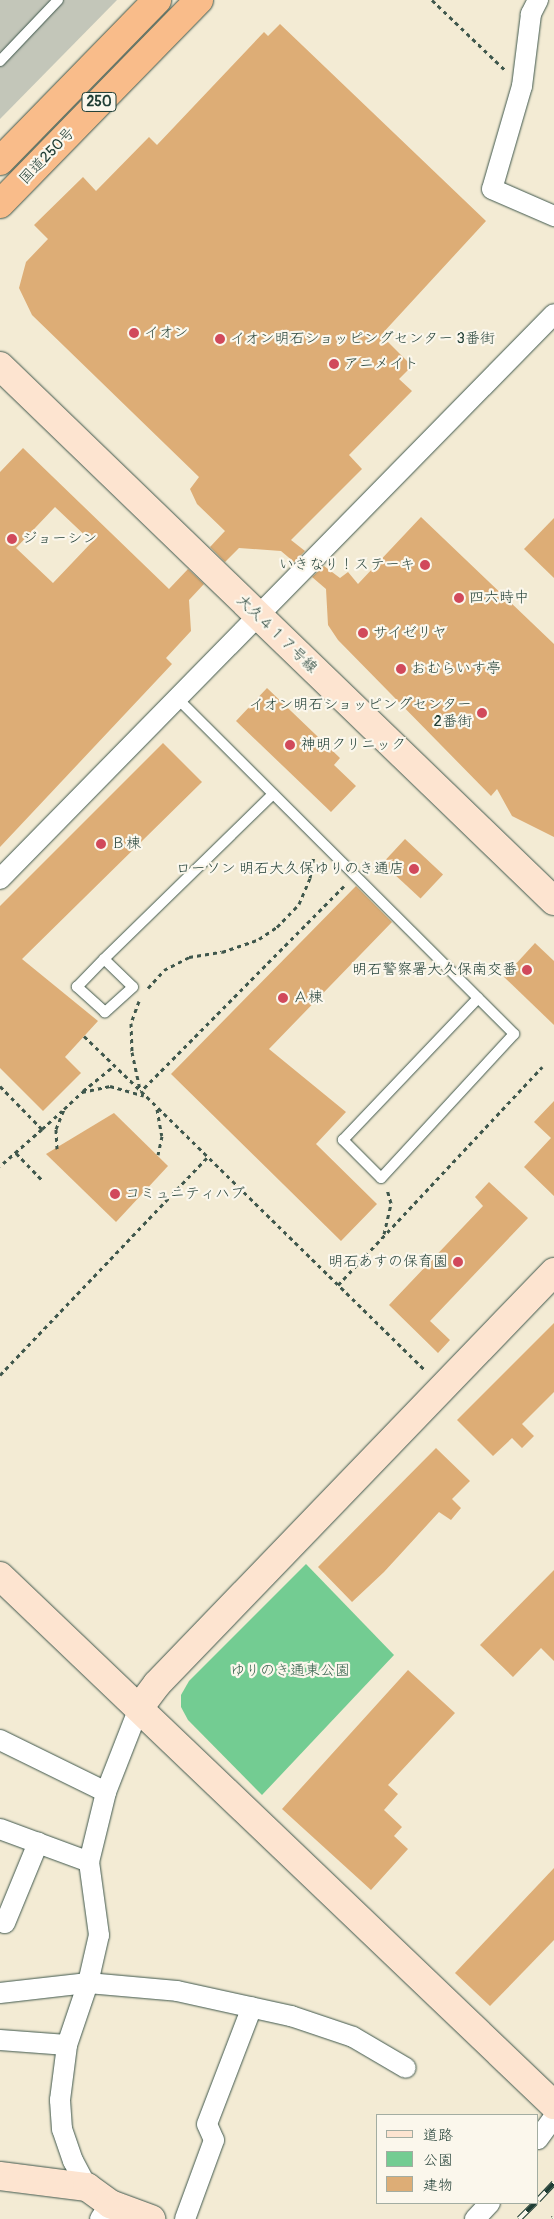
<!DOCTYPE html>
<html>
<head>
<meta charset="utf-8">
<style>
	body { margin:0 }
	#map { position:relative; width:554px; height:2219px; overflow:hidden; background:#f3ebd4; font-family:Pangolin,"Klee One",sans-serif }
	div>[style] { position:absolute }
	[style*='--x'] { left:calc(var(--x)*1px); top:calc(var(--y)*1px); width:calc(var(--w)*1px); rotate:calc(var(--a)*1deg) }
	.industrial>* { inset:0; background:#c3c6b9 }
	.green>* { inset:0; background:#73cc92 }
	.building>* { inset:0; background:#ddad76; transform-origin:0 0 }
	.path>* { height:3px; margin-top:-1.5px; transform-origin:0; background:repeating-linear-gradient(90deg,#3f574c 0 4px,transparent 0 8px) }
	.roads { filter:drop-shadow(0 0 1px #3f574c) drop-shadow(0 0 1px #3f574c) }
	.lane>* { height:10px; margin:-5px; padding:0 5px; transform-origin:5px; border-radius:5px; background:#fff }
	.street>* { height:20px; margin:-10px; padding:0 10px; transform-origin:10px; border-radius:10px; background:#fff }
	.secondary>* { height:28px; margin:-14px; padding:0 14px; transform-origin:14px; border-radius:14px; background:#fde4d0 }
	.highway>* { height:28px; margin:-14px; padding:0 14px; transform-origin:14px; border-radius:14px; background:#f9bc8a }
	.rail>* { height:5.5px; margin-top:-2.75px; transform-origin:0; background:repeating-linear-gradient(90deg,#fbf7ec 0 11px,#1f3d34 0 22px); box-sizing:border-box; border-block:1px solid #1f3d34 }
	.dots>* { width:14px; height:14px; translate:-50% -50%; box-sizing:border-box; border:2px solid #fbf7ec; border-radius:50% }
	span { translate:-50% -50%; white-space:nowrap; text-align:center; line-height:1.15; -webkit-text-stroke:4.5px #fbf7ec; paint-order:stroke }
	.shield-label span { padding:1px 4px; background:#fbf7ec; border:1px solid; border-radius:4px; -webkit-text-stroke-width:0 }
	.shield-label { font-size:14px; color:#1f3d34; font-weight:700 }
	.street-label { font-size:15px; color:#1f3d34 }
	.poi-label { font-size:15px; color:#1f3d34 }
	.left { translate:0 -50%; text-align:left }
	.right { translate:-100% -50%; text-align:right }
	.park-label { font-size:15px; color:#34614c }
	.legend { position:absolute; left:376px; top:2114px; width:162px; height:90px; box-sizing:border-box; background:#fbf7ec; border:1px solid #a3ada2; margin:0; padding:6px 9px; list-style:none; font-size:15px; color:#1f3d34 }
	.legend li { display:flex; align-items:center; gap:10px; height:25px }
	.legend b { width:25px; border:1px solid #a3ada2 }
</style>
</head>
<body>
<div id="map">
	<div class="industrial">
		<i style="clip-path:polygon(0 0,117px 0,0 119px)"></i>
	</div>
	<div class="green">
		<i style="clip-path:polygon(306px 1564px,394px 1655px,262px 1795px,188px 1720px,181px 1707px,181px 1695px,189px 1681px)"></i>
	</div>
	<div class="building">
		<i style="clip-path:polygon(280px 24px,486px 221px,381px 335px,412px 366px,399px 379px,412px 391px,349px 455px,362px 469px,291px 540px,305px 551px,294px 562px,281px 551px,239px 548px,225px 562px,210px 547px,225px 531px,197px 504px,190px 489px,199px 477px,32px 315px,19px 288px,26px 262px,48px 239px,34px 225px,83px 177px,96px 191px,149px 137px,157px 145px,264px 32px,268px 36px)"></i>
		<i style="clip-path:polygon(evenodd,23px 448px,169px 589px,188px 569px,204px 584px,189px 600px,191px 631px,166px 658px,172px 664px,0 847px,0 472px,23px 448px,55px 507px,92px 542px,53px 583px,16px 548px,55px 507px)"></i>
		<i style="clip-path:polygon(421px 517px,554px 644px,554px 837px,512px 816px,497px 789px,491px 796px,338px 640px,328px 625px,326px 589px,312px 577px,324px 566px,340px 578px,348px 572px,358px 584px)"></i>
		<i style="clip-path:polygon(554px 518px,554px 578px,524px 549px)"></i>
		<i style="clip-path:polygon(267px 688px,340px 758px,334px 765px,356px 786px,331px 812px,236px 721px)"></i>
		<i style="clip-path:polygon(163px 743px,202px 782px,22px 959px,98px 1021px,65px 1057px,81px 1073px,43px 1111px,0 1068px,0 906px)"></i>
		<i style="left:405px;top:839px;width:52px;height:33px;rotate:43deg"></i>
		<i style="clip-path:polygon(356px 886px,392px 922px,269px 1049px,346px 1112px,316px 1144px,377px 1204px,341px 1241px,171px 1074px)"></i>
		<i style="clip-path:polygon(535px 943px,554px 961px,554px 1025px,504px 977px)"></i>
		<i style="clip-path:polygon(554px 1101px,554px 1196px,524px 1167px,551px 1138px,534px 1122px)"></i>
		<i style="clip-path:polygon(114px 1113px,168px 1166px,116px 1222px,46px 1154px)"></i>
		<i style="clip-path:polygon(489px 1182px,528px 1218px,430px 1321px,450px 1340px,438px 1353px,389px 1305px,483px 1206px,475px 1197px)"></i>
		<i style="clip-path:polygon(554px 1323px,554px 1392px,522px 1424px,534px 1436px,522px 1448px,512px 1438px,493px 1456px,457px 1420px)"></i>
		<i style="clip-path:polygon(436px 1448px,470px 1481px,452px 1499px,461px 1508px,451px 1520px,439px 1512px,384px 1572px,352px 1602px,318px 1567px)"></i>
		<i style="clip-path:polygon(554px 1570px,554px 1661px,541px 1648px,513px 1677px,480px 1645px)"></i>
		<i style="clip-path:polygon(408px 1670px,455px 1713px,388px 1785px,398px 1794px,384px 1810px,402px 1827px,394px 1836px,408px 1849px,371px 1890px,282px 1809px)"></i>
		<i style="clip-path:polygon(554px 1868px,554px 1940px,490px 2006px,455px 1973px)"></i>
	</div>
	<div class="path">
		<i style="--x:432;--y:0;--w:101;--a:43.8"></i>
		<i style="--x:344;--y:886;--w:289;--a:134.7"></i>
		<i style="--x:141;--y:1091;--w:400;--a:44.5"></i>
		<i style="--x:148;--y:988;--w:24;--a:-48"></i>
		<i style="--x:164;--y:970;--w:28;--a:-27"></i>
		<i style="--x:189;--y:957;--w:33;--a:-9"></i>
		<i style="--x:222;--y:952;--w:39;--a:-19"></i>
		<i style="--x:259;--y:939;--w:22;--a:-34"></i>
		<i style="--x:277;--y:927;--w:32;--a:-46"></i>
		<i style="--x:299;--y:904;--w:28;--a:-67"></i>
		<i style="--x:310;--y:878;--w:22;--a:-80"></i>
		<i style="--x:139;--y:1001;--w:23;--a:110"></i>
		<i style="--x:131;--y:1023;--w:29;--a:88"></i>
		<i style="--x:132;--y:1052;--w:39;--a:78"></i>
		<i style="--x:84;--y:1036;--w:78;--a:44"></i>
		<i style="--x:0;--y:1086;--w:60;--a:45.7"></i>
		<i style="--x:42;--y:1129;--w:56;--a:138.6"></i>
		<i style="--x:83;--y:1091;--w:41;--a:-39.1"></i>
		<i style="--x:157;--y:1109;--w:27;--a:80"></i>
		<i style="--x:162;--y:1136;--w:19;--a:102"></i>
		<i style="--x:42;--y:1129;--w:27;--a:-42"></i>
		<i style="--x:57;--y:1149;--w:20;--a:-93"></i>
		<i style="--x:56;--y:1129;--w:22;--a:-68"></i>
		<i style="--x:64;--y:1109;--w:25;--a:-43"></i>
		<i style="--x:82;--y:1092;--w:29;--a:-12"></i>
		<i style="--x:110;--y:1086;--w:35;--a:16"></i>
		<i style="--x:16;--y:1153;--w:37;--a:46"></i>
		<i style="--x:384;--y:1234;--w:32;--a:-77"></i>
		<i style="--x:391;--y:1203;--w:15;--a:-106"></i>
		<i style="--x:338;--y:1285;--w:299;--a:-46.9"></i>
		<i style="--x:0;--y:1375;--w:300;--a:-46.4"></i>
	</div>
	<div class="roads">
		<div class="lane">
			<i style="--x:0;--y:61;--w:84;--a:-46.4"></i>
			<i style="--x:177;--y:698;--w:476;--a:44.9"></i>
			<i style="--x:514;--y:1034;--w:196;--a:132.7"></i>
			<i style="--x:381;--y:1178;--w:54;--a:-135"></i>
			<i style="--x:343;--y:1140;--w:196;--a:-46.4"></i>
			<i style="--x:104;--y:959;--w:40;--a:44"></i>
			<i style="--x:133;--y:987;--w:38;--a:138"></i>
			<i style="--x:105;--y:1012;--w:38;--a:-138"></i>
			<i style="--x:77;--y:987;--w:39;--a:-46"></i>
			<i style="--x:104;--y:959;--w:236;--a:-44.3"></i>
		</div>
		<div class="street">
			<i style="--x:538;--y:0;--w:16;--a:117"></i>
			<i style="--x:531;--y:14;--w:73;--a:97.1"></i>
			<i style="--x:522;--y:86;--w:107;--a:106.2"></i>
			<i style="--x:492;--y:189;--w:68;--a:23.5"></i>
			<i style="--x:0;--y:879;--w:791;--a:-45.56"></i>
			<i style="--x:0;--y:1740;--w:118;--a:26.1"></i>
			<i style="--x:0;--y:1829;--w:95;--a:20.3"></i>
			<i style="--x:0;--y:1921;--w:5;--a:22"></i>
			<i style="--x:5;--y:1923;--w:87;--a:-67.6"></i>
			<i style="--x:0;--y:1993;--w:89;--a:-6.5"></i>
			<i style="--x:88;--y:1983;--w:89;--a:5.1"></i>
			<i style="--x:177;--y:1991;--w:117;--a:12.4"></i>
			<i style="--x:291;--y:2016;--w:65;--a:18.7"></i>
			<i style="--x:353;--y:2037;--w:61;--a:30.3"></i>
			<i style="--x:0;--y:2040;--w:67;--a:4.3"></i>
			<i style="--x:538;--y:2139;--w:27;--a:-54"></i>
			<i style="--x:87;--y:2187;--w:30;--a:-118"></i>
			<i style="--x:73;--y:2161;--w:34;--a:-109"></i>
			<i style="--x:62;--y:2129;--w:29;--a:-94"></i>
			<i style="--x:60;--y:2100;--w:55;--a:-82.7"></i>
			<i style="--x:67;--y:2045;--w:65;--a:-71.3"></i>
			<i style="--x:88;--y:1983;--w:49;--a:-77.1"></i>
			<i style="--x:99;--y:1935;--w:74;--a:-97.8"></i>
			<i style="--x:89;--y:1862;--w:72;--a:-76.3"></i>
			<i style="--x:106;--y:1792;--w:90;--a:-68.6"></i>
			<i style="--x:100;--y:2219;--w:18;--a:-56"></i>
			<i style="--x:185;--y:2219;--w:84;--a:-69.8"></i>
			<i style="--x:214;--y:2140;--w:17;--a:-114"></i>
			<i style="--x:207;--y:2124;--w:125;--a:-69"></i>
			<i style="--x:475;--y:2219;--w:22;--a:-47"></i>
		</div>
		<div class="secondary">
			<i style="--x:0;--y:366;--w:770;--a:44"></i>
			<i style="--x:0;--y:1576;--w:766;--a:43.68"></i>
			<i style="--x:139;--y:1708;--w:30;--a:-53"></i>
			<i style="--x:157;--y:1684;--w:572;--a:-46.06"></i>
			<i style="--x:0;--y:2176;--w:88;--a:7.2"></i>
			<i style="--x:87;--y:2187;--w:29;--a:36"></i>
			<i style="--x:110;--y:2204;--w:44;--a:20.1"></i>
		</div>
		<div class="highway">
			<i style="--x:0;--y:161;--w:225;--a:-45.7"></i>
			<i style="--x:0;--y:204;--w:285;--a:-45.7"></i>
		</div>
	</div>
	<div class="rail">
		<i style="--x:538;--y:2200;--w:23;--a:-47"></i>
		<i style="--x:519;--y:2219;--w:23;--a:-45"></i>
		<i style="--x:553;--y:2219;--w:1;--a:-45"></i>
	</div>
	<div class="dots">
		<i style="left:134px;top:333px;background:#d1495b"></i>
		<i style="left:220px;top:339px;background:#d1495b"></i>
		<i style="left:334px;top:364px;background:#d1495b"></i>
		<i style="left:12px;top:539px;background:#d1495b"></i>
		<i style="left:425px;top:565px;background:#d1495b"></i>
		<i style="left:459px;top:598px;background:#d1495b"></i>
		<i style="left:363px;top:633px;background:#d1495b"></i>
		<i style="left:401px;top:669px;background:#d1495b"></i>
		<i style="left:482px;top:713px;background:#d1495b"></i>
		<i style="left:290px;top:745px;background:#d1495b"></i>
		<i style="left:101px;top:844px;background:#d1495b"></i>
		<i style="left:414px;top:869px;background:#d1495b"></i>
		<i style="left:527px;top:970px;background:#d1495b"></i>
		<i style="left:283px;top:998px;background:#d1495b"></i>
		<i style="left:115px;top:1194px;background:#d1495b"></i>
		<i style="left:458px;top:1262px;background:#d1495b"></i>
	</div>
	<div class="shield-label">
		<span style="left:99px;top:102px">250</span>
	</div>
	<div class="street-label">
		<span style="left:47px;top:156px;rotate:-46deg">国道250号</span>
		<span style="left:277px;top:634px;rotate:44deg">大久４１７号線</span>
	</div>
	<div class="poi-label">
		<span class="left" style="left:144px;top:333px">イオン</span>
		<span class="left" style="left:230px;top:339px">イオン明石ショッピングセンター 3番街</span>
		<span class="left" style="left:344px;top:364px">アニメイト</span>
		<span class="left" style="left:22px;top:539px">ジョーシン</span>
		<span class="right" style="left:415px;top:565px">いきなり！ステーキ</span>
		<span class="left" style="left:469px;top:598px">四六時中</span>
		<span class="left" style="left:373px;top:633px">サイゼリヤ</span>
		<span class="left" style="left:411px;top:669px">おむらいす亭</span>
		<span class="right" style="left:472px;top:713px">イオン明石ショッピングセンター<br>2番街</span>
		<span class="left" style="left:301px;top:745px">神明クリニック</span>
		<span class="left" style="left:111px;top:844px">Ｂ棟</span>
		<span class="right" style="left:404px;top:869px">ローソン 明石大久保ゆりのき通店</span>
		<span class="right" style="left:517px;top:970px">明石警察署大久保南交番</span>
		<span class="left" style="left:293px;top:998px">Ａ棟</span>
		<span class="left" style="left:125px;top:1194px">コミュニティハブ</span>
		<span class="right" style="left:448px;top:1262px">明石あすの保育園</span>
	</div>
	<div class="park-label">
		<span style="left:290px;top:1671px">ゆりのき通東公園</span>
	</div>
	<ul class="legend">
	<li><b style="height:6px;background:#fde4d0"></b>道路</li>
	<li><b style="height:14px;background:#73cc92"></b>公園</li>
	<li><b style="height:14px;background:#ddad76"></b>建物</li>
	</ul>
</div>
</body>
</html>
